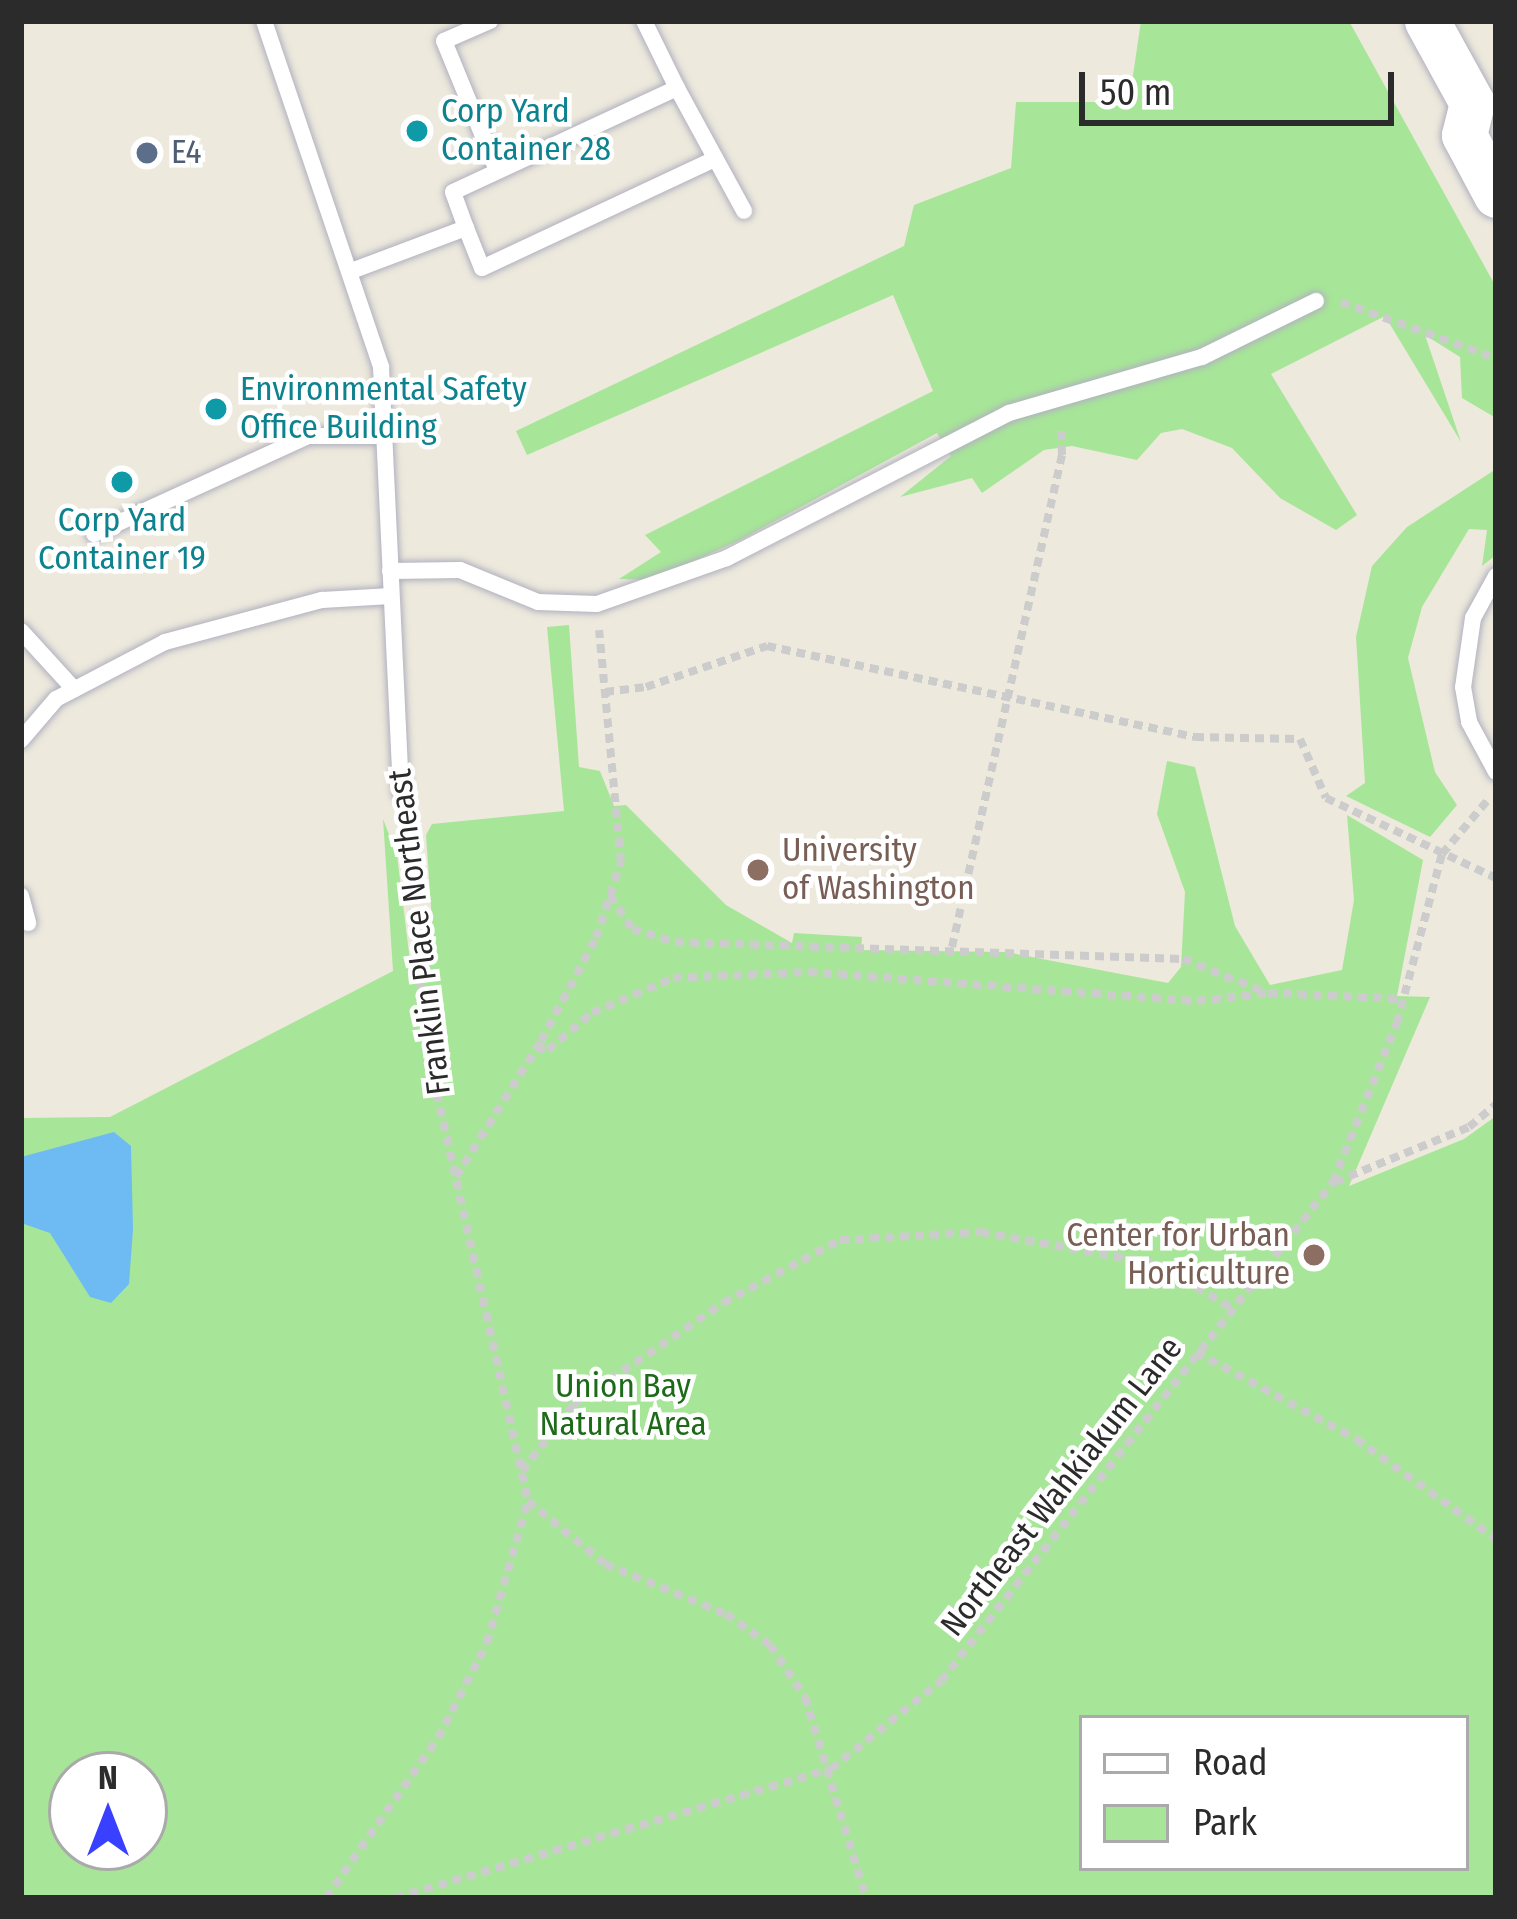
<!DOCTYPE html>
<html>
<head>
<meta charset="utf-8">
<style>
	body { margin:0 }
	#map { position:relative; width:1517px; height:1919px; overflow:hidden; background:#ede9dd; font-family:"Fira Sans Condensed",sans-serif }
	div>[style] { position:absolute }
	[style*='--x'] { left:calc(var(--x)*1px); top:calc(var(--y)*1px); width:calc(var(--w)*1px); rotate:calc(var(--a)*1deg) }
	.green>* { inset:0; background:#a7e698 }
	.water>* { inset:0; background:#6dbbf2 }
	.path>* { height:8px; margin-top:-4px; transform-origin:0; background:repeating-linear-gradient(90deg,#ccc 0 9px,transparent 0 15px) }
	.roads { filter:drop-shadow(0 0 3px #b1b1bf) drop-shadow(0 0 3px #b1b1bf) }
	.lane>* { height:16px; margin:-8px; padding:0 8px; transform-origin:8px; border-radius:8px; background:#fff }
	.secondary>* { height:45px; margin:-22.5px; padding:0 22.5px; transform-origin:22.5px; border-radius:22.5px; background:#fff }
	.dots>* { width:33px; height:33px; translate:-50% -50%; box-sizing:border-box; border:6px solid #fff; border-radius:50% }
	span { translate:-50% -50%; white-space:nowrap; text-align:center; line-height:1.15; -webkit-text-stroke:9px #fff; paint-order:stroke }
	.culture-label { font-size:33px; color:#0d838f }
	.left { translate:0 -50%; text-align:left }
	.service-label { font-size:33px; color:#4e5e75 }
	.education-label { font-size:33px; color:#785e54 }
	.right { translate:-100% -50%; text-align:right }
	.street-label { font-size:33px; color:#2b2b2b }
	.park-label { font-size:33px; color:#1d6b18 }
	.frame { position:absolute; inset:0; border:24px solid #2b2b2b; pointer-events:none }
	.legend { position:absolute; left:1079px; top:1715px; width:390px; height:156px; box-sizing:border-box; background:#fff; border:3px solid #aaa; margin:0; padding:15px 21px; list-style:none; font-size:36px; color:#2b2b2b }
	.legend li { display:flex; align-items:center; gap:24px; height:60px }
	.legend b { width:60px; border:3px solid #aaa }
	.north { position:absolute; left:48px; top:1751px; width:120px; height:120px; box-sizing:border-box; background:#fff; border:3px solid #aaa; border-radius:50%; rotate:0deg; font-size:33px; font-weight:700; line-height:48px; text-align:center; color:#2b2b2b }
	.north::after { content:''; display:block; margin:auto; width:42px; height:54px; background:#3940ff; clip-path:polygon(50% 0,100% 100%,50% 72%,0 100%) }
	.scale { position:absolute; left:1079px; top:72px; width:315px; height:54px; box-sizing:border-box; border:6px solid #2b2b2b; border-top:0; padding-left:15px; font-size:36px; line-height:42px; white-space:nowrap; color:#2b2b2b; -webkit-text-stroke:9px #fff; paint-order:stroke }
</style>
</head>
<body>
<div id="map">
	<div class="green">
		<i style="clip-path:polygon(1141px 21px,1349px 21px,1496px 287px,1496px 418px,1462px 398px,1460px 357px,1425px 335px,1461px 442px,1385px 316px,1271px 374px,1357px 515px,1336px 530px,1280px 498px,1232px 448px,1182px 429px,1161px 433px,1137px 460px,1072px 446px,1044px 450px,982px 493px,972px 478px,900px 497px,951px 456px,937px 433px,740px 540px,651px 580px,619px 579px,661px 552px,645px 535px,933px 391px,893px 295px,527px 455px,516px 431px,904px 246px,914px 205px,1011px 168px,1016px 102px,1129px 102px)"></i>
		<i style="clip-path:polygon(1496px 469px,1496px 555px,1482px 566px,1487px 530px,1469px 529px,1422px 607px,1408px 658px,1435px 772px,1457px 805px,1430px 837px,1346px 796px,1365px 783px,1356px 637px,1372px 566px,1407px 527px)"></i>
		<i style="clip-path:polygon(evenodd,569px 625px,579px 767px,600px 771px,614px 806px,626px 805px,726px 905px,792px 943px,794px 933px,862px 937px,861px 950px,1006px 952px,1168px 983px,1181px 967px,1185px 892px,1157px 814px,1167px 761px,1195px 767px,1235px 926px,1270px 985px,1342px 970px,1354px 900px,1347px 815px,1423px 860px,1397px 996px,1430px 997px,1349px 1186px,1464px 1139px,1496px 1116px,1496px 1898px,21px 1898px,21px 1118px,110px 1117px,393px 971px,383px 819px,397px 855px,410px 961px,434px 950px,426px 835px,432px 824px,564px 811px,547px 627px,569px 625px,1082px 1718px,1466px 1718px,1466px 1868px,1082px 1868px,1082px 1718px,569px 625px,72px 1775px,144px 1775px,144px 1847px,72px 1847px,72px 1775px)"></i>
	</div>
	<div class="water">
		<i style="clip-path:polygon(114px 1132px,131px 1146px,133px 1229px,129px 1284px,111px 1303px,90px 1297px,50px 1233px,21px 1223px,21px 1157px)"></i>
	</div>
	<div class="path">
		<i style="--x:1341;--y:302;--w:158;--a:20"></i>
		<i style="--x:605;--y:692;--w:41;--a:-7"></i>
		<i style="--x:646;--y:687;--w:128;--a:-18.7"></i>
		<i style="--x:767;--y:646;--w:438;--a:12"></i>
		<i style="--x:1195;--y:737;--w:105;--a:1.1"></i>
		<i style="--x:1300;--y:739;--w:64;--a:66.2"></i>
		<i style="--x:1326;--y:798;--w:188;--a:25.2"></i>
		<i style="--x:404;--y:819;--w:231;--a:84.3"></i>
		<i style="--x:427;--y:1049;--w:463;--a:77.4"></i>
		<i style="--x:528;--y:1501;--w:99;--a:39.3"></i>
		<i style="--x:605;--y:1564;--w:131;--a:22.5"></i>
		<i style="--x:726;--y:1614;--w:54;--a:35.2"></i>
		<i style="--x:770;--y:1645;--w:63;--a:56.1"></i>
		<i style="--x:805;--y:1697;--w:210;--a:73.1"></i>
		<i style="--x:610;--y:895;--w:40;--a:57.1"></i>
		<i style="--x:632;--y:929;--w:45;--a:16.8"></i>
		<i style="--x:675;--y:942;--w:508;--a:1.92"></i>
		<i style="--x:1183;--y:959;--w:88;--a:21.9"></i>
		<i style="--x:952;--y:947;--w:504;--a:-77.4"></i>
		<i style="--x:1062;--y:455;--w:28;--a:-92"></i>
		<i style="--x:536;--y:1048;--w:12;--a:9"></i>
		<i style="--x:548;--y:1050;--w:57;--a:-40.1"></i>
		<i style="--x:592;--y:1013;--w:88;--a:-23.4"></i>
		<i style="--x:673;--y:978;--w:135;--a:-2.5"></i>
		<i style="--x:808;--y:972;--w:390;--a:4.3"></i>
		<i style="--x:1197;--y:1001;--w:71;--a:-6.4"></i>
		<i style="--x:1268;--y:993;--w:134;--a:2.6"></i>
		<i style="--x:456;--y:1177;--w:160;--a:-58"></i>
		<i style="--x:541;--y:1041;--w:117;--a:-61.9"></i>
		<i style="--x:596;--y:938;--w:80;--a:-71.8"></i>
		<i style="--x:621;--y:862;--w:233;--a:-95.4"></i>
		<i style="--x:1335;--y:1182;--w:145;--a:-22.3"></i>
		<i style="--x:1469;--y:1127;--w:35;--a:-40"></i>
		<i style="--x:1196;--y:1352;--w:182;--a:28.5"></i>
		<i style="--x:1356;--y:1439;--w:172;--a:35.5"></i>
		<i style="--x:522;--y:1471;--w:83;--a:-52.3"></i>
		<i style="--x:573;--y:1405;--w:181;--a:-34.2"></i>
		<i style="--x:723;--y:1303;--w:133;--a:-28.3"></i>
		<i style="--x:840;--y:1240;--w:141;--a:-3.2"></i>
		<i style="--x:981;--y:1232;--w:179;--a:10.3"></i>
		<i style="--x:1157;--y:1264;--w:85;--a:30.5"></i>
		<i style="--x:326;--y:1898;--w:195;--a:-55"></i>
		<i style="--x:438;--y:1738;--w:107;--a:-62.7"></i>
		<i style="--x:487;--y:1643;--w:148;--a:-73.9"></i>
		<i style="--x:395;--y:1898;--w:455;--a:-16.5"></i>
		<i style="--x:831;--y:1769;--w:141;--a:-38.7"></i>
		<i style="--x:941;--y:1681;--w:635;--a:-51.85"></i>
		<i style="--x:1333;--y:1182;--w:171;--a:-68.1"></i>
		<i style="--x:1397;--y:1023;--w:175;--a:-75.1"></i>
		<i style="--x:1442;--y:854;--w:70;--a:-49.7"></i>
	</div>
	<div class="roads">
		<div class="lane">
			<i style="--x:264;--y:21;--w:365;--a:71.3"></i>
			<i style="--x:381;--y:367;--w:426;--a:87.3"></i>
			<i style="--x:490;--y:21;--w:50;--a:156.5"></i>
			<i style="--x:444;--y:41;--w:139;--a:67.7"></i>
			<i style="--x:677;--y:88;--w:140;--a:61.4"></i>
			<i style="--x:466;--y:228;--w:43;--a:68.2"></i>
			<i style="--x:482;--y:268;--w:257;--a:-25.1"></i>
			<i style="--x:354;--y:270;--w:120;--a:-20.6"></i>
			<i style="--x:466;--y:228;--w:38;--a:-110"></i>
			<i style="--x:453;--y:192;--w:247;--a:-24.9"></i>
			<i style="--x:677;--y:88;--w:75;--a:-116.2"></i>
			<i style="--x:94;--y:534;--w:235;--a:-24.6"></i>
			<i style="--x:308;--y:436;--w:78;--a:0"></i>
			<i style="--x:390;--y:571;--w:70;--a:-0.8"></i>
			<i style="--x:460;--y:570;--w:84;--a:22.3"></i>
			<i style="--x:538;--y:602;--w:59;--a:1.9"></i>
			<i style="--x:597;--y:604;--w:138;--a:-19.5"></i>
			<i style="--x:727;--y:558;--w:317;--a:-27.2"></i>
			<i style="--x:1009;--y:413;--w:201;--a:-16.2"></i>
			<i style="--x:1202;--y:357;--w:127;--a:-26.2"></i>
			<i style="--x:1496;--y:576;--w:48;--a:118.7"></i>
			<i style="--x:1473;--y:618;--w:70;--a:98.2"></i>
			<i style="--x:1463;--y:687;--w:36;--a:80"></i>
			<i style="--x:1469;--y:722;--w:57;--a:61.6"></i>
			<i style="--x:21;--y:631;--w:79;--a:47.6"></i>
			<i style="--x:21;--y:740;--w:54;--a:-49.5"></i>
			<i style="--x:56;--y:699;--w:123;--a:-27.6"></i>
			<i style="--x:165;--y:642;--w:163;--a:-15"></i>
			<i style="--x:322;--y:600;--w:69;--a:-3.3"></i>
			<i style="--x:21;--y:896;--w:28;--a:75"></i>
		</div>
		<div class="secondary">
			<i style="--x:1427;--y:21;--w:94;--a:61.2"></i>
			<i style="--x:1472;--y:103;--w:33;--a:104"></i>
			<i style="--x:1464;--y:135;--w:68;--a:61.9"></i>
		</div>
	</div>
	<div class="dots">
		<i style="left:417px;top:131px;background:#0f9aa8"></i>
		<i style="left:147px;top:153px;background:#5c6f8a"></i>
		<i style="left:216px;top:409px;background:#0f9aa8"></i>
		<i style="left:122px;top:482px;background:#0f9aa8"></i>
		<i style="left:758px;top:870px;background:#8d6e63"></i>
		<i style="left:1314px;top:1255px;background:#8d6e63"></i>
	</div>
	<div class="culture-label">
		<span class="left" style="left:441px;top:131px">Corp Yard<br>Container 28</span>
		<span class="left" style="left:240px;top:409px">Environmental Safety<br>Office Building</span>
		<span style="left:122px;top:540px">Corp Yard<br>Container 19</span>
	</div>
	<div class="service-label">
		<span class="left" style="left:171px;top:153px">E4</span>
	</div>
	<div class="education-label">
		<span class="left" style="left:782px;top:870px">University<br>of Washington</span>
		<span class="right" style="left:1290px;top:1255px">Center for Urban<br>Horticulture</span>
	</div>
	<div class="street-label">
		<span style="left:420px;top:932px;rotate:-97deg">Franklin Place Northeast</span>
		<span style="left:1062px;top:1487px;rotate:-52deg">Northeast Wahkiakum Lane</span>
	</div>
	<div class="park-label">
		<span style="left:623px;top:1406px">Union Bay<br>Natural Area</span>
	</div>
	<div class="frame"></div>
	<ul class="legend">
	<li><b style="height:15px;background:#fff"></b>Road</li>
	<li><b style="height:33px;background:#a7e698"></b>Park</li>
	</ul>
	<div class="north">N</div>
	<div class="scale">50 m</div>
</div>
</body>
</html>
